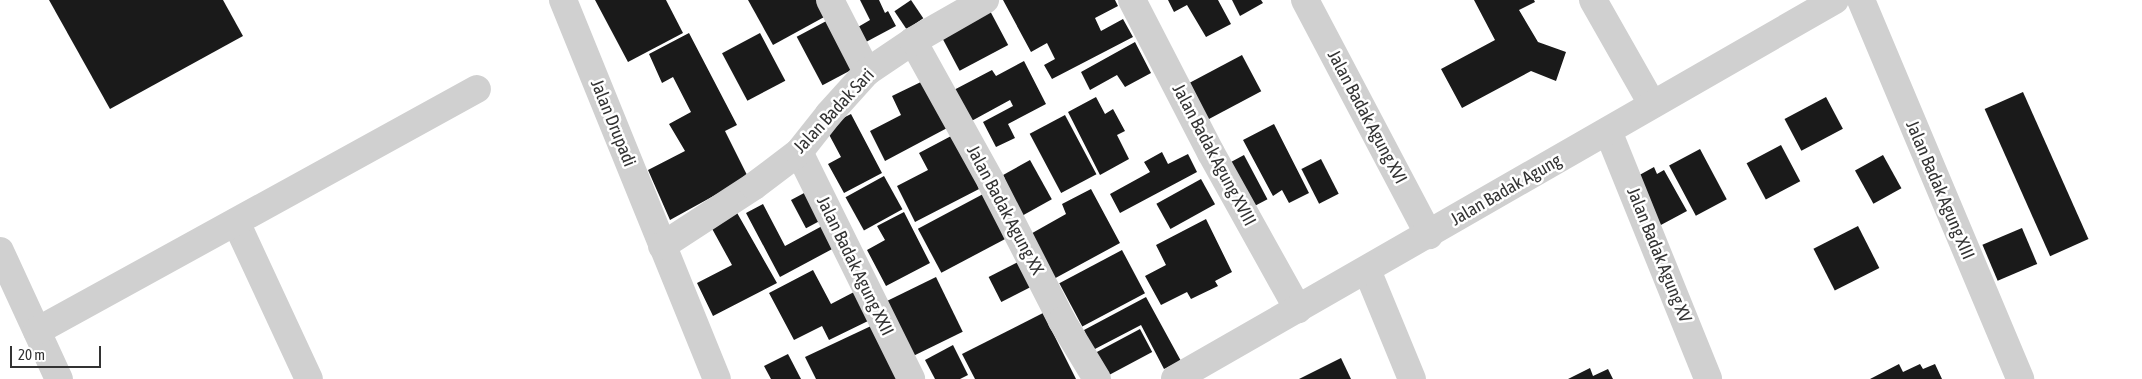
<!DOCTYPE html>
<html>
<head>
<meta charset="utf-8">
<style>
	body { margin:0 }
	#map { position:relative; width:2142px; height:379px; overflow:hidden; background:#fff; font-family:"Asap Condensed",sans-serif }
	div>[style] { position:absolute }
	[style*='--x'] { left:calc(var(--x)*1px); top:calc(var(--y)*1px); width:calc(var(--w)*1px); rotate:calc(var(--a)*1deg) }
	.building>* { inset:0; background:#1a1a1a; transform-origin:0 0 }
	.minor>* { height:28px; margin:-14px; padding:0 14px; transform-origin:14px; border-radius:14px; background:#d0d0d0 }
	span { translate:-50% -50%; white-space:nowrap; text-align:center; line-height:1.15; -webkit-text-stroke:5px #fff; paint-order:stroke }
	.street-label { font-size:18px; color:#333 }
	.scale { position:absolute; left:10px; top:346px; width:91px; height:22px; box-sizing:border-box; border:2px solid #333; border-top:0; padding-left:6px; font-size:15px; line-height:18px; white-space:nowrap; color:#333; -webkit-text-stroke:4px #fff; paint-order:stroke }
</style>
</head>
<body>
<div id="map">
	<div class="building">
		<i style="clip-path:polygon(49px 0,223px 0,243px 36px,110px 109px)"></i>
		<i style="clip-path:polygon(595px 0,666px 0,683px 33px,628px 62px)"></i>
		<i style="clip-path:polygon(748px 0,817px 0,826px 16px,773px 45px)"></i>
		<i style="clip-path:polygon(860px 0,879px 0,885px 13px,888px 11px,896px 26px,866px 42px,858px 27px,870px 20px)"></i>
		<i style="left:911px;top:0;width:22px;height:20px;rotate:56deg"></i>
		<i style="clip-path:polygon(1003px 0,1115px 0,1118px 6px,1095px 18px,1101px 31px,1123px 19px,1133px 37px,1052px 79px,1044px 65px,1055px 59px,1047px 43px,1031px 52px)"></i>
		<i style="clip-path:polygon(1168px 0,1218px 0,1231px 24px,1206px 37px,1187px 5px,1174px 12px)"></i>
		<i style="clip-path:polygon(1232px 0,1261px 0,1263px 3px,1240px 16px)"></i>
		<i style="clip-path:polygon(1474px 0,1534px 0,1535px 2px,1519px 10px,1538px 42px,1566px 52px,1556px 81px,1531px 71px,1462px 108px,1441px 69px,1495px 40px)"></i>
		<i style="left:988px;top:7px;width:43px;height:55px;rotate:62deg"></i>
		<i style="left:832px;top:18px;width:55px;height:40px;rotate:62deg"></i>
		<i style="clip-path:polygon(689px 33px,737px 125px,725px 131px,748px 177px,670px 220px,648px 170px,685px 151px,669px 124px,691px 112px,673px 77px,662px 83px,649px 54px)"></i>
		<i style="left:760px;top:33px;width:54px;height:43px;rotate:62deg"></i>
		<i style="clip-path:polygon(1135px 42px,1151px 73px,1125px 87px,1117px 75px,1090px 90px,1081px 72px)"></i>
		<i style="left:1242px;top:55px;width:41px;height:64px;rotate:62deg"></i>
		<i style="clip-path:polygon(1024px 61px,1046px 104px,1008px 124px,1015px 138px,996px 147px,983px 122px,1013px 106px,1010px 100px,966px 124px,950px 92px,992px 70px,996px 76px)"></i>
		<i style="clip-path:polygon(925px 80px,949px 127px,885px 161px,870px 131px,901px 115px,892px 96px)"></i>
		<i style="left:2023px;top:92px;width:161px;height:42px;rotate:66deg"></i>
		<i style="clip-path:polygon(1096px 97px,1105px 114px,1113px 109px,1125px 131px,1117px 135px,1129px 159px,1100px 175px,1068px 112px)"></i>
		<i style="left:1826px;top:97px;width:36px;height:47px;rotate:62deg"></i>
		<i style="clip-path:polygon(851px 114px,882px 173px,844px 193px,828px 164px,841px 157px,825px 127px)"></i>
		<i style="left:1065px;top:115px;width:67px;height:40px;rotate:62deg"></i>
		<i style="clip-path:polygon(1274px 124px,1309px 193px,1289px 203px,1282px 190px,1273px 196px,1243px 140px)"></i>
		<i style="clip-path:polygon(953px 135px,981px 188px,915px 222px,897px 186px,928px 170px,919px 153px)"></i>
		<i style="left:1781px;top:145px;width:41px;height:39px;rotate:62deg"></i>
		<i style="left:1700px;top:149px;width:57px;height:35px;rotate:62deg"></i>
		<i style="clip-path:polygon(1162px 152px,1168px 164px,1188px 154px,1197px 172px,1120px 213px,1110px 194px,1150px 172px,1144px 162px)"></i>
		<i style="left:1244px;top:155px;width:50px;height:20px;rotate:62deg"></i>
		<i style="left:1883px;top:155px;width:38px;height:32px;rotate:61deg"></i>
		<i style="left:1321px;top:159px;width:39px;height:22px;rotate:63deg"></i>
		<i style="left:1030px;top:160px;width:45px;height:40px;rotate:61deg"></i>
		<i style="clip-path:polygon(1654px 167px,1657px 174px,1664px 170px,1687px 211px,1659px 226px,1634px 178px)"></i>
		<i style="left:884px;top:176px;width:38px;height:44px;rotate:61deg"></i>
		<i style="left:1201px;top:179px;width:29px;height:51px;rotate:61deg"></i>
		<i style="clip-path:polygon(1091px 189px,1120px 243px,1050px 281px,1027px 236px,1066px 214px,1062px 204px)"></i>
		<i style="left:806px;top:192px;width:32px;height:17px;rotate:62deg"></i>
		<i style="left:985px;top:193px;width:50px;height:76px;rotate:62deg"></i>
		<i style="clip-path:polygon(763px 204px,785px 246px,824px 225px,836px 247px,780px 277px,746px 213px)"></i>
		<i style="clip-path:polygon(736px 211px,777px 283px,713px 316px,697px 283px,732px 265px,710px 225px)"></i>
		<i style="clip-path:polygon(904px 212px,930px 263px,886px 286px,867px 250px,885px 240px,877px 226px)"></i>
		<i style="clip-path:polygon(1206px 219px,1232px 272px,1215px 281px,1218px 286px,1191px 299px,1187px 292px,1161px 305px,1145px 276px,1166px 265px,1156px 245px)"></i>
		<i style="left:1858px;top:226px;width:47px;height:50px;rotate:63deg"></i>
		<i style="left:2022px;top:228px;width:39px;height:43px;rotate:67deg"></i>
		<i style="left:1122px;top:250px;width:49px;height:71px;rotate:62deg"></i>
		<i style="left:1018px;top:262px;width:28px;height:33px;rotate:63deg"></i>
		<i style="clip-path:polygon(813px 270px,831px 304px,854px 292px,868px 321px,829px 340px,822px 326px,794px 340px,769px 293px)"></i>
		<i style="left:936px;top:277px;width:61px;height:58px;rotate:64deg"></i>
		<i style="clip-path:polygon(1146px 297px,1181px 361px,1164px 369px,1141px 325px,1093px 350px,1084px 330px)"></i>
		<i style="clip-path:polygon(1043px 313px,1076px 379px,975px 379px,962px 354px)"></i>
		<i style="clip-path:polygon(871px 326px,897px 379px,816px 379px,805px 357px)"></i>
		<i style="left:1140px;top:329px;width:26px;height:51px;rotate:62deg"></i>
		<i style="clip-path:polygon(953px 345px,968px 375px,960px 379px,935px 379px,925px 360px)"></i>
		<i style="clip-path:polygon(788px 354px,801px 379px,771px 379px,764px 366px)"></i>
		<i style="clip-path:polygon(1341px 358px,1351px 379px,1299px 379px)"></i>
		<i style="clip-path:polygon(1899px 364px,1903px 372px,1920px 364px,1923px 369px,1935px 364px,1942px 379px,1870px 379px)"></i>
		<i style="clip-path:polygon(1590px 368px,1593px 376px,1608px 369px,1613px 379px,1568px 379px)"></i>
	</div>
	<div class="minor">
		<i style="--x:563;--y:0;--w:409;--a:67.9"></i>
		<i style="--x:830;--y:0;--w:81;--a:62.8"></i>
		<i style="--x:1132;--y:0;--w:172;--a:62.7"></i>
		<i style="--x:1211;--y:153;--w:179;--a:60.9"></i>
		<i style="--x:1305;--y:0;--w:266;--a:62.2"></i>
		<i style="--x:1593;--y:0;--w:120;--a:60.4"></i>
		<i style="--x:1861;--y:0;--w:411;--a:67.2"></i>
		<i style="--x:913;--y:41;--w:161;--a:61"></i>
		<i style="--x:991;--y:182;--w:156;--a:62.9"></i>
		<i style="--x:1062;--y:321;--w:68;--a:58.9"></i>
		<i style="--x:1608;--y:131;--w:267;--a:68"></i>
		<i style="--x:799;--y:152;--w:253;--a:63.7"></i>
		<i style="--x:236;--y:222;--w:173;--a:65.1"></i>
		<i style="--x:662;--y:246;--w:110;--a:-33.1"></i>
		<i style="--x:754;--y:186;--w:56;--a:-37.1"></i>
		<i style="--x:799;--y:152;--w:48;--a:-51.7"></i>
		<i style="--x:829;--y:114;--w:57;--a:-47.9"></i>
		<i style="--x:867;--y:72;--w:55;--a:-34"></i>
		<i style="--x:913;--y:41;--w:83;--a:-29.7"></i>
		<i style="--x:0;--y:251;--w:141;--a:65.3"></i>
		<i style="--x:1367;--y:270;--w:118;--a:67.6"></i>
		<i style="--x:37;--y:331;--w:502;--a:-28.81"></i>
		<i style="--x:1175;--y:379;--w:761;--a:-29.87"></i>
	</div>
	<div class="street-label">
		<span style="left:834px;top:111px;rotate:-47deg">Jalan Badak Sari</span>
		<span style="left:1367px;top:117px;rotate:62deg">Jalan Badak Agung XVI</span>
		<span style="left:613px;top:123px;rotate:68deg">Jalan Drupadi</span>
		<span style="left:1214px;top:155px;rotate:62deg">Jalan Badak Agung XVIII</span>
		<span style="left:1506px;top:190px;rotate:-30deg">Jalan Badak Agung</span>
		<span style="left:1940px;top:190px;rotate:67deg">Jalan Badak Agung XIII</span>
		<span style="left:1005px;top:210px;rotate:62deg">Jalan Badak Agung XX</span>
		<span style="left:1659px;top:255px;rotate:68deg">Jalan Badak Agung XV</span>
		<span style="left:855px;top:266px;rotate:64deg">Jalan Badak Agung XXII</span>
	</div>
	<div class="scale">20 m</div>
</div>
</body>
</html>
